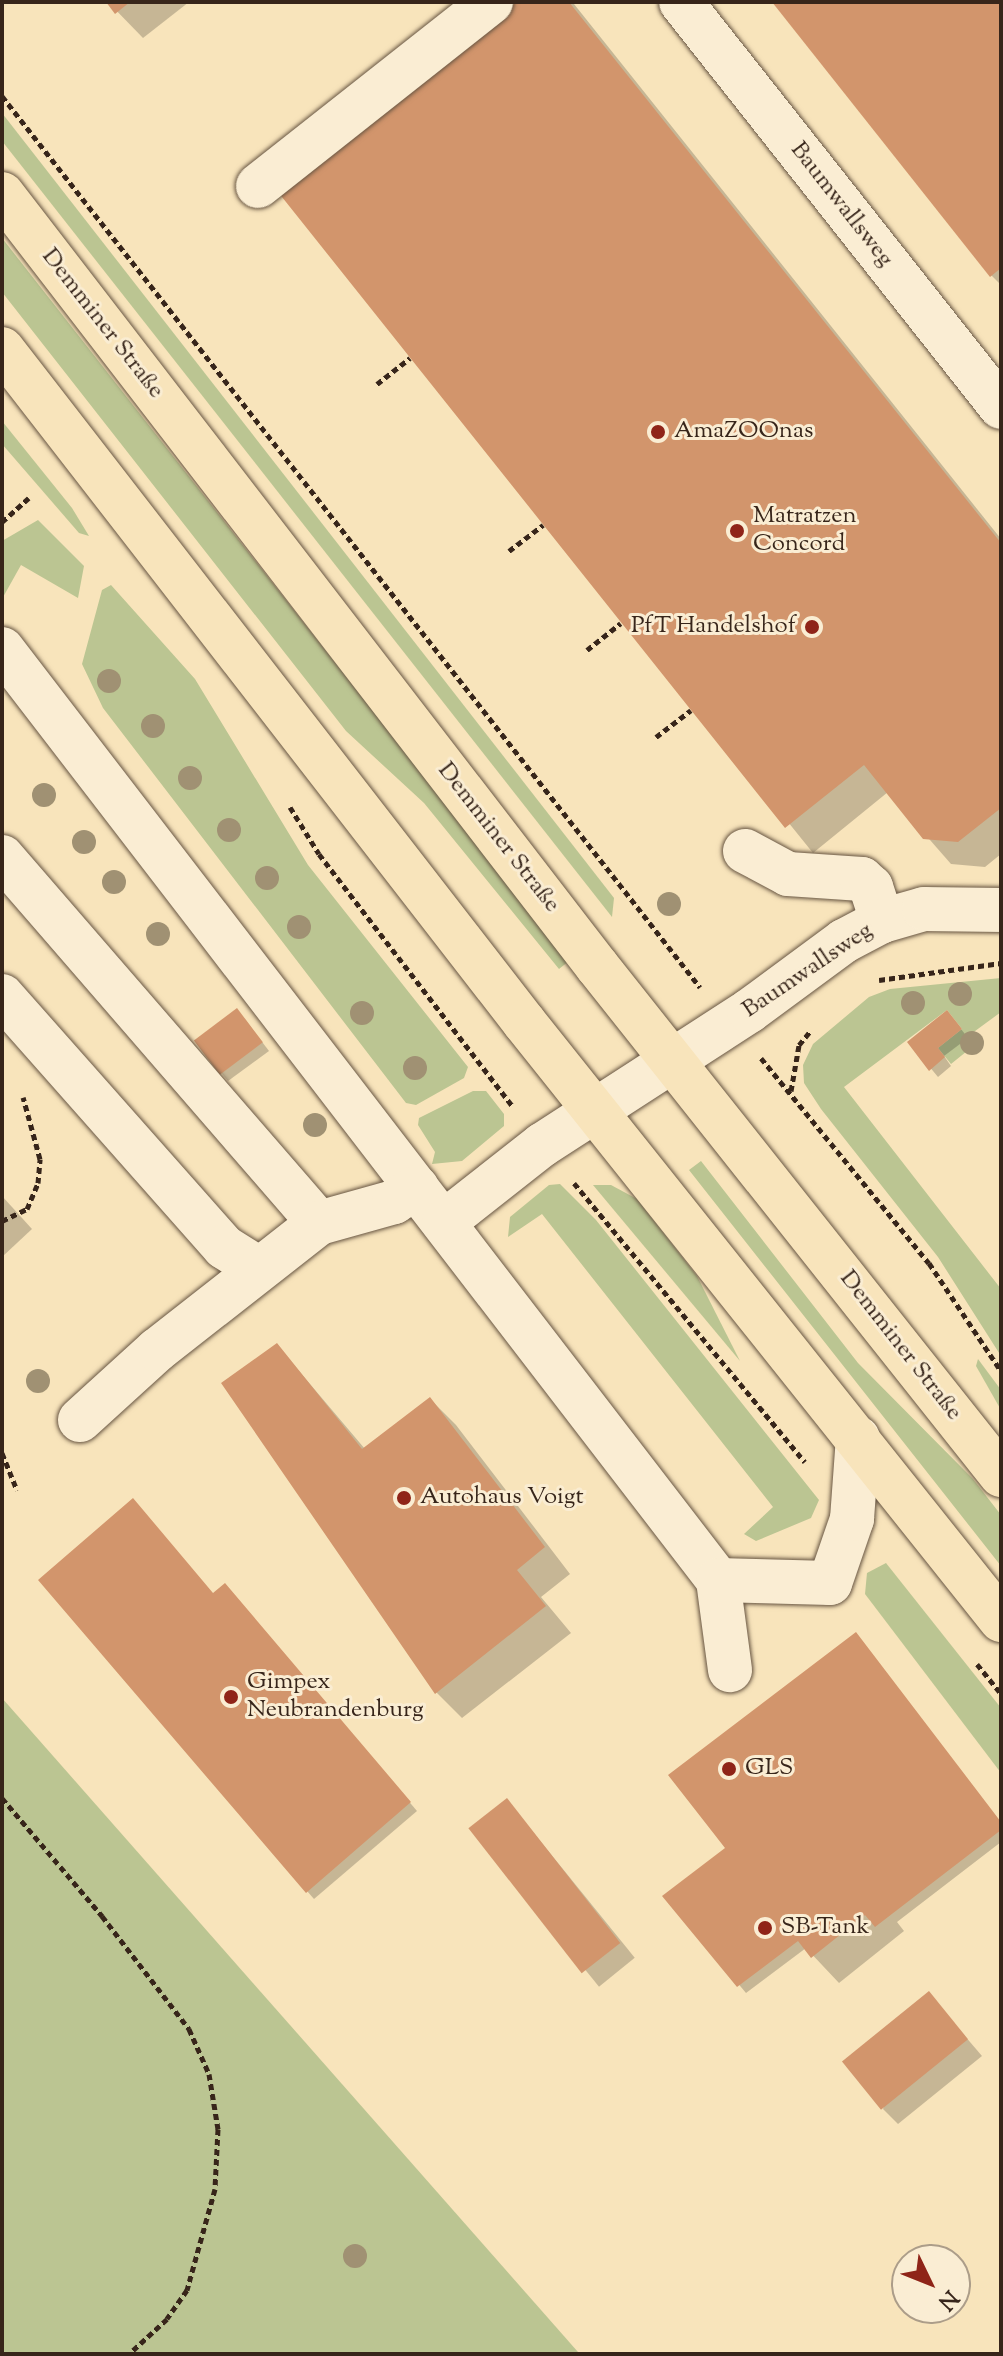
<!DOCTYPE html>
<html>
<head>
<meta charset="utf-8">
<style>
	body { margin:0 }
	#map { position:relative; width:1003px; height:2356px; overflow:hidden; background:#f8e4bb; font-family:"Sorts Mill Goudy",serif }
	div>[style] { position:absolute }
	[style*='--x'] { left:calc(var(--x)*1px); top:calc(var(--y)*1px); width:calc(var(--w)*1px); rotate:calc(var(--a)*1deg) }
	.green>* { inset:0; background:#bbc592 }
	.shadow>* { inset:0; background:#0003; transform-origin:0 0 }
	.building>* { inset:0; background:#d2956c; transform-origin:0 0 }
	.path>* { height:5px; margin-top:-2.5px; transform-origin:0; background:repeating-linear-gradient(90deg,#37251a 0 6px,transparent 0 10px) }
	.roads { filter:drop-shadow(0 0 2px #675542) drop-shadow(0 0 2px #675542) }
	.minor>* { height:44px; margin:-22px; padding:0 22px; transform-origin:22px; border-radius:22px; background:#faedd3 }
	.major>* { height:44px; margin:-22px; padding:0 22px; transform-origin:22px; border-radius:22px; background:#f8e4bb }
	.trees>* { width:24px; height:24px; margin:-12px; border-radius:50%; background:#a09173 }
	.dots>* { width:22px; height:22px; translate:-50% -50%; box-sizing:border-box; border:4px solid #faedd3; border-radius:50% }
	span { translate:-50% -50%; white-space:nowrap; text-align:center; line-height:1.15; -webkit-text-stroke:6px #faedd3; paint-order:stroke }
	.street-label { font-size:24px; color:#37251a }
	.poi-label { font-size:24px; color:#37251a }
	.left { translate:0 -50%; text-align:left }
	.right { translate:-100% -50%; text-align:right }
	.frame { position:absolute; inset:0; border:4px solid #37251a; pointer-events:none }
	.north { position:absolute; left:891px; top:2244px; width:80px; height:80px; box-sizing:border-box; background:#faedd3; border:2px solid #ac9d89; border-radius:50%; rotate:133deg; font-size:22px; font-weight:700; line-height:32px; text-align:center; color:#37251a }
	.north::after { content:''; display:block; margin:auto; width:28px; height:36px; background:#8f2418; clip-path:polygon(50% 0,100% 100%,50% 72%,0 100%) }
</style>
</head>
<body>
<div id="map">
	<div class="green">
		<i style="clip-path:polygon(2px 113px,614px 898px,612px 917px,2px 141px)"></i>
		<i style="clip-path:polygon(2px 238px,569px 961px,559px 969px,424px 803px,346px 731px,2px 292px)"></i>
		<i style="clip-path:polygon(2px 421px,72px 508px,89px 536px,79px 533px,2px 444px)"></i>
		<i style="clip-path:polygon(38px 520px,84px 566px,78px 598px,21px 565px,2px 599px,2px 541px)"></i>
		<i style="clip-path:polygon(111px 585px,195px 679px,308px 865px,468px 1067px,464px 1078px,416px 1105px,406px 1103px,103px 708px,82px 664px,102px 590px)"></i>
		<i style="clip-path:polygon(1001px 978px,1001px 1012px,971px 1034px,977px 1043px,951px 1064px,938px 1048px,962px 1029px,947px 1010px,844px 1087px,1001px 1289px,1001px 1356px,938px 1257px,821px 1109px,804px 1083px,803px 1065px,813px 1044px,869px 997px,890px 989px)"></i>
		<i style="clip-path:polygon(473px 1091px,486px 1091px,504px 1114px,504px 1126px,462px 1161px,432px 1164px,435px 1152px,418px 1125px,419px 1118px)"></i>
		<i style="clip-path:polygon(701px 1161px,858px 1363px,973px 1479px,1001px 1515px,1001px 1566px,689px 1170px)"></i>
		<i style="clip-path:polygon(560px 1184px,596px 1220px,819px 1500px,811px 1518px,756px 1541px,744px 1534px,773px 1507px,542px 1214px,508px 1237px,510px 1217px,549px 1185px)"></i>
		<i style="clip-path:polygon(593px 1185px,611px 1185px,637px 1199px,697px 1276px,740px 1361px)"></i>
		<i style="clip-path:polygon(978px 1359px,1001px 1390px,1001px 1410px,976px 1366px)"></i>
		<i style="clip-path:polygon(886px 1563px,1001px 1708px,1001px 1773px,865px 1594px,867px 1573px)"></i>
		<i style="clip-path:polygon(2px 1698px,578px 2352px,2px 2354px)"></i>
	</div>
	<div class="shadow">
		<i style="clip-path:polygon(108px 2px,189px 2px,143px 38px)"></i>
		<i style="clip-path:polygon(518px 2px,574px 4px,1001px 539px,1001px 854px,985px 867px,951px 864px,888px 792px,813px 853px,280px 192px)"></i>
		<i style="clip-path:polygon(775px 2px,1001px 2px,1001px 285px,991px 275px)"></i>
		<i style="clip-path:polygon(244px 1018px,269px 1051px,228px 1081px,195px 1041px)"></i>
		<i style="clip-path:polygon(954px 1020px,968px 1038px,944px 1056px,951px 1066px,938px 1077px,909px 1042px)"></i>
		<i style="clip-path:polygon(2px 1196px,32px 1229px,2px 1257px)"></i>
		<i style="clip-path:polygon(277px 1345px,365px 1449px,430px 1399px,456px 1425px,570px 1574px,541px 1597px,571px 1633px,462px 1718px,436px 1692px)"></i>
		<i style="clip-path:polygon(232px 1593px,417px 1811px,314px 1899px,307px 1891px,214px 1595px)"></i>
		<i style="left:507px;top:1800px;width:203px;height:46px;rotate:51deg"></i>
		<i style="clip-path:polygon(1001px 1823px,1001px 1842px,897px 1922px,904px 1931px,839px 1983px,806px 1948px,746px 1993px,665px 1896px)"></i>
		<i style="clip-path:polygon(929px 1994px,982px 2056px,898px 2124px,883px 2109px)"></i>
	</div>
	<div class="building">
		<i style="clip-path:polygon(106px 2px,130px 2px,115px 14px)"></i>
		<i style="clip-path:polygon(515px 2px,569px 2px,1001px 543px,1001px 808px,958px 842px,923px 839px,864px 765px,785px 828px,278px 192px)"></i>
		<i style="clip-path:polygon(772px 2px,1001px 2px,1001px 268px,990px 277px)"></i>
		<i style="left:237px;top:1008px;width:43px;height:54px;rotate:53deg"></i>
		<i style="clip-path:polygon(947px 1010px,962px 1029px,938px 1048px,945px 1057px,929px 1071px,907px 1042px)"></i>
		<i style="clip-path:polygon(277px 1343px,362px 1449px,430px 1397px,545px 1547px,517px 1570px,546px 1606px,435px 1694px,221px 1383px)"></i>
		<i style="clip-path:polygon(133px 1498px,213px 1593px,225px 1583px,411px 1802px,306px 1893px,38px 1580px)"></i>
		<i style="clip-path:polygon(856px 1632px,1001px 1822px,1001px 1830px,875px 1927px,865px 1915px,811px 1958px,798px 1941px,737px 1987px,662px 1896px,725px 1848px,668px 1775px)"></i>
		<i style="left:507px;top:1798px;width:184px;height:49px;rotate:52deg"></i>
		<i style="left:929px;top:1991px;width:62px;height:112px;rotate:51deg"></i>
	</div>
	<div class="path">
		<i style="--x:2;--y:96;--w:1132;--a:51.93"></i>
		<i style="--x:377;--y:384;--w:42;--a:-38.2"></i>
		<i style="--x:2;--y:522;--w:36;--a:-42"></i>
		<i style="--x:509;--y:551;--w:43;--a:-37.4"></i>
		<i style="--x:587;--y:650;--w:43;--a:-38.5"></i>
		<i style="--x:656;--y:737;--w:44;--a:-37.6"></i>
		<i style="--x:290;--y:807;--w:55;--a:58.3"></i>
		<i style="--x:319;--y:854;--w:319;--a:52.5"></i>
		<i style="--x:879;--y:980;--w:123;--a:-7.9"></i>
		<i style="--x:761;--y:1058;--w:265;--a:50.7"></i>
		<i style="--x:929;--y:1263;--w:130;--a:56.3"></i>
		<i style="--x:791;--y:1091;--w:47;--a:-80.1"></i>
		<i style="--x:799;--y:1045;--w:19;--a:-51"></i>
		<i style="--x:574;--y:1183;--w:362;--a:50.4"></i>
		<i style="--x:2;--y:1221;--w:28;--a:-26"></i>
		<i style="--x:27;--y:1209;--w:28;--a:-67"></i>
		<i style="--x:38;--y:1183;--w:24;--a:-85"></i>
		<i style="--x:40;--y:1159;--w:64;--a:-105.3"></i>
		<i style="--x:2;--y:1453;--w:40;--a:68"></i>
		<i style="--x:977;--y:1664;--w:38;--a:51"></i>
		<i style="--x:2;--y:1798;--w:155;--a:49.7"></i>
		<i style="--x:102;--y:1916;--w:143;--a:52.4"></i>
		<i style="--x:189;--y:2029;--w:49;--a:66"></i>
		<i style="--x:209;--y:2074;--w:56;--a:80.7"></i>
		<i style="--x:218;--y:2129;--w:60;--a:92.9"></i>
		<i style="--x:215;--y:2189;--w:105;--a:105.5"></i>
		<i style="--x:187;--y:2290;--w:35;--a:125"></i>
		<i style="--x:167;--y:2319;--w:52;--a:137.4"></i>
	</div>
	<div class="roads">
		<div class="minor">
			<i style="--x:681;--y:2;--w:516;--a:51.69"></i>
			<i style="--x:258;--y:186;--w:297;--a:-38.3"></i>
			<i style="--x:2;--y:649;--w:1174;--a:52.44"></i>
			<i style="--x:718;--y:1580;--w:91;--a:82.4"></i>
			<i style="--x:745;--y:851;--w:49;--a:28.1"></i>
			<i style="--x:788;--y:874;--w:74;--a:3.9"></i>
			<i style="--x:862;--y:879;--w:12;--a:42"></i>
			<i style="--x:871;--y:887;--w:36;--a:72"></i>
			<i style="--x:2;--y:857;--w:484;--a:49.1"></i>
			<i style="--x:2;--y:996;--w:335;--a:48.5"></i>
			<i style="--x:224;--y:1247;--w:39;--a:32"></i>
			<i style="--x:444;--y:1222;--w:125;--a:-38.2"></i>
			<i style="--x:542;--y:1145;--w:247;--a:-32.9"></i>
			<i style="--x:749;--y:1011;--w:118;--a:-36.4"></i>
			<i style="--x:844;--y:941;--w:43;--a:-27.8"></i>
			<i style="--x:882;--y:921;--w:44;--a:-15.9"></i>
			<i style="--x:924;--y:909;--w:77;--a:0.7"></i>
			<i style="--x:80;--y:1420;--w:104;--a:-42.3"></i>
			<i style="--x:157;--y:1350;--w:206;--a:-38.1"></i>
			<i style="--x:319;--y:1223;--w:78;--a:-15.6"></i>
			<i style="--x:394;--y:1202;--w:27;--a:-33"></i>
			<i style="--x:718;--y:1580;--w:112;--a:1.5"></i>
			<i style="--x:830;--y:1583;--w:68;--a:-71"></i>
			<i style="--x:852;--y:1519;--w:81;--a:-85.8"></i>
		</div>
		<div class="major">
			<i style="--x:2;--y:194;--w:975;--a:52.38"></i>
			<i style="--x:597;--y:966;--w:650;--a:51.56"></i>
			<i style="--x:2;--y:349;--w:852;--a:52.2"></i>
			<i style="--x:524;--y:1022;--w:765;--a:51.42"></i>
		</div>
	</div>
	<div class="trees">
		<i style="left:109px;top:681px"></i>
		<i style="left:153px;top:726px"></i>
		<i style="left:190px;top:778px"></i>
		<i style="left:44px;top:795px"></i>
		<i style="left:229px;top:830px"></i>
		<i style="left:84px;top:842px"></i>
		<i style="left:267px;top:878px"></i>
		<i style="left:114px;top:882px"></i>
		<i style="left:669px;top:904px"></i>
		<i style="left:299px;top:927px"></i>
		<i style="left:158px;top:934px"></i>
		<i style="left:960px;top:994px"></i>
		<i style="left:913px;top:1003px"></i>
		<i style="left:362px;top:1013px"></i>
		<i style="left:972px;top:1043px"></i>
		<i style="left:415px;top:1068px"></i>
		<i style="left:315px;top:1125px"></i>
		<i style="left:38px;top:1381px"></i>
		<i style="left:355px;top:2256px"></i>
	</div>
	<div class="dots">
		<i style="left:658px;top:432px;background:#8f2418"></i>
		<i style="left:737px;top:531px;background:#8f2418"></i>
		<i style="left:812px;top:627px;background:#8f2418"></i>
		<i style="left:404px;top:1498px;background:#8f2418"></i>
		<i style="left:231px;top:1697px;background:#8f2418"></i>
		<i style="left:729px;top:1769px;background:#8f2418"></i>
		<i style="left:765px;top:1928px;background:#8f2418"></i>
	</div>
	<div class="street-label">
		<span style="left:841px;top:205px;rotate:52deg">Baumwallsweg</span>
		<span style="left:102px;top:324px;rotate:52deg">Demminer Straße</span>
		<span style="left:498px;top:838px;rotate:52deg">Demminer Straße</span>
		<span style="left:808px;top:971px;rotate:-34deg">Baumwallsweg</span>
		<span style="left:900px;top:1346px;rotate:52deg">Demminer Straße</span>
	</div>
	<div class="poi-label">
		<span class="left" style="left:674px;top:432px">AmaZOOnas</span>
		<span class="left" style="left:753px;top:531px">Matratzen<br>Concord</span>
		<span class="right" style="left:796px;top:627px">PfT Handelshof</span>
		<span class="left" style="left:420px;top:1498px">Autohaus Voigt</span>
		<span class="left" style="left:247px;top:1697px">Gimpex<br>Neubrandenburg</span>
		<span class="left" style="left:745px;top:1769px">GLS</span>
		<span class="left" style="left:781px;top:1928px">SB-Tank</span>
	</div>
	<div class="frame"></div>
	<div class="north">N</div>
</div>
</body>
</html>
